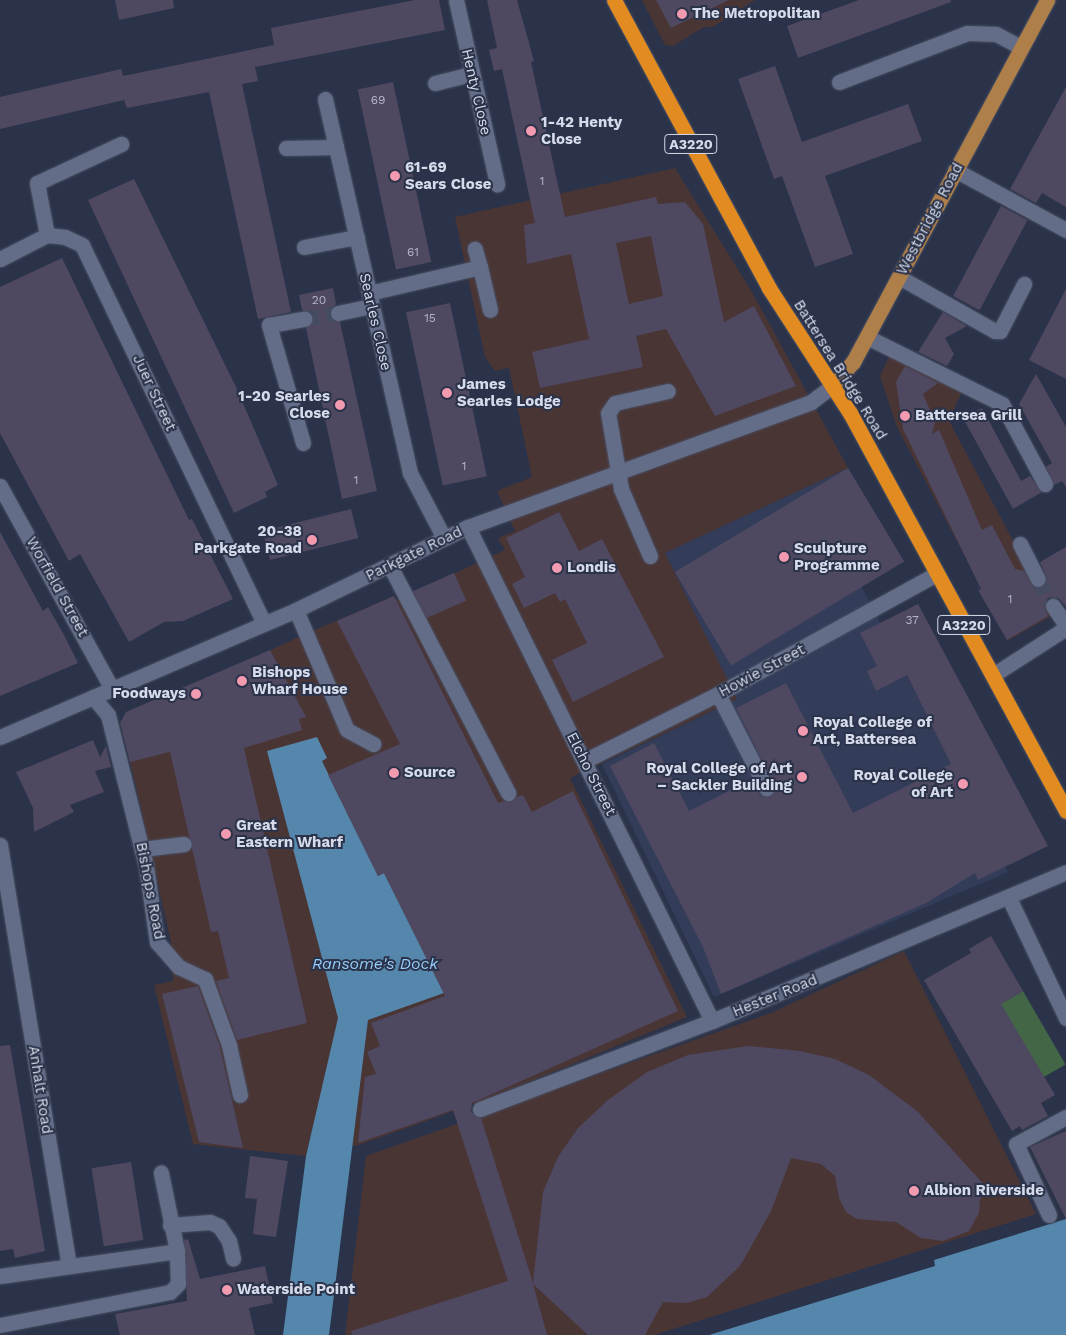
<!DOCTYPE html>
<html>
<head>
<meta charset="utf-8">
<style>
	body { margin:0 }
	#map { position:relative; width:1066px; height:1335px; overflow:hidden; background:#2b334a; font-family:"Work Sans",sans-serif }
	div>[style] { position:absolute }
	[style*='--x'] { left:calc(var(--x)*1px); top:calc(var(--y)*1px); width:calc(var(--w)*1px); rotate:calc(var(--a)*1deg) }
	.commercial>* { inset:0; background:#4a3535 }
	.built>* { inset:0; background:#333d5a }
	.green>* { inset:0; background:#436647; transform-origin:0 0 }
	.water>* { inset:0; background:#5586ac }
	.building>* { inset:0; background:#4f4861; transform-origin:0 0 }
	.minor-tunnel>* { height:15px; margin-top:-7.5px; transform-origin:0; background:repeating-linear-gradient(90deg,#444c62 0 15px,transparent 0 23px) }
	.roads { filter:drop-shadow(0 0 1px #495063) drop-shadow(0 0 1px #495063) }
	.minor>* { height:15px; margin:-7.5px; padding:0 7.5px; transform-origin:7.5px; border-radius:7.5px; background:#636d87 }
	.major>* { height:15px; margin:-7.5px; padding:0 7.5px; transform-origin:7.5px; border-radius:7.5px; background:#af7f4a }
	.highway>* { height:15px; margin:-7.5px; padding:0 7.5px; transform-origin:7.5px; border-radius:7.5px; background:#e18b21 }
	.dots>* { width:14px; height:14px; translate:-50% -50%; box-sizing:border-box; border:2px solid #2b334a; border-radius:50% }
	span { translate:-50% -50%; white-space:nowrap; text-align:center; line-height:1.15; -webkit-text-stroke:4px #2b334a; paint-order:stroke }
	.number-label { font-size:12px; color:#b4b6c8 }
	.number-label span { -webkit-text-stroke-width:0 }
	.shield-label span { padding:1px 4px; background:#2b334a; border:1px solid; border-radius:4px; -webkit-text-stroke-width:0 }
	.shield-label { font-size:14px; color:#d5dbea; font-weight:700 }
	.poi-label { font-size:15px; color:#d5dbea; font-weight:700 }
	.left { translate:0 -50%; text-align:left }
	.right { translate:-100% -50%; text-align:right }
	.street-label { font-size:15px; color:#d5dbea }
	.water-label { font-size:16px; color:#94ccfa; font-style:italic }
</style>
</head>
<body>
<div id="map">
	<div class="commercial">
		<i style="clip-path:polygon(642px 0,755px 0,713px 27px,704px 27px,673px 46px,665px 45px)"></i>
		<i style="clip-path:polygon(675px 168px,752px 292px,848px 468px,665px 553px,738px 699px,570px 778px,687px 1017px,487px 1099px,356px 1146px,311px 1133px,306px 1156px,193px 1144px,154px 985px,173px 981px,171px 942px,121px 721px,294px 639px,394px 596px,397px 600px,505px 550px,498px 538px,515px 531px,497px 491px,532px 477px,509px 368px,495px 371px,485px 357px,455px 217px)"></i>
		<i style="clip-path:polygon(890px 355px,963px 389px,949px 421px,1053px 615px,1009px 640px,897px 427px,880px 376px)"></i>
		<i style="clip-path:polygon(904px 951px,1036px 1214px,654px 1335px,345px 1335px,366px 1156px,771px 1013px)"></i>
	</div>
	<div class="built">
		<i style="clip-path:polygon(848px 468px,904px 561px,860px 584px,1008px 872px,714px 997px,602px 764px,737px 699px,665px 553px)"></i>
	</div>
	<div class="green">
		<i style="left:1023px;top:991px;width:85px;height:26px;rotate:60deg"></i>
	</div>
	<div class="water">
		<i style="clip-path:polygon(317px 737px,327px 758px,322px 761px,378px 876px,384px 873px,444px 993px,368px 1020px,329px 1335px,283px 1335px,306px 1156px,338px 1018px,267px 751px)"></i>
		<i style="clip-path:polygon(1066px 1219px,1066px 1335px,709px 1335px,935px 1266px,934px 1260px)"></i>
	</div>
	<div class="building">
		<i style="clip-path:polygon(115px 0,173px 0,174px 8px,119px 20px)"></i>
		<i style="clip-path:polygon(415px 0,439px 0,445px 30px,255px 67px,258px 81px,242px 84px,291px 312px,258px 319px,209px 92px,127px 108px,124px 100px,0 129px,0 97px,121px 69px,123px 76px,274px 45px,271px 28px)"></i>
		<i style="clip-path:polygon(evenodd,487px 0,517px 0,534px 61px,531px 62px,565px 217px,656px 197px,658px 204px,685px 202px,703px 224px,724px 322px,754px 306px,796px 386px,715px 416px,666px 329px,636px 336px,643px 367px,540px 388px,532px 352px,589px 339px,571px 254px,527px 264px,524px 225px,535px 223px,502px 69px,494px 71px,489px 50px,497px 48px,487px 0,651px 236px,663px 296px,629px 304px,616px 243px,651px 236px)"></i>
		<i style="clip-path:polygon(656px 0,729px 0,671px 28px)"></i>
		<i style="clip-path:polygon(859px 0,951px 0,951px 2px,798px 58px,787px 26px)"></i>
		<i style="clip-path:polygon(775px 66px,802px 142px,908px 104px,922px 141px,825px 176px,853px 254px,815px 267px,782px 176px,774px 179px,738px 79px)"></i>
		<i style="left:393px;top:82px;width:184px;height:36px;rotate:78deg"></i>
		<i style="clip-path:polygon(1066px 87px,1066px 207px,1042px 193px,1036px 203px,1010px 189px)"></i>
		<i style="clip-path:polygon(134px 179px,237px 389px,278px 485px,265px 492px,267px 497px,234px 513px,88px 200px)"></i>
		<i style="left:1001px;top:206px;width:30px;height:102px;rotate:28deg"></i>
		<i style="clip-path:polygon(62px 258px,189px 520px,192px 519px,233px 599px,183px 621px,164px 622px,129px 642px,80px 554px,69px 561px,0 433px,0 287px)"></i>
		<i style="clip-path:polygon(333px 288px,336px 304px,329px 315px,340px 322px,377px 491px,342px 499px,306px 328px,313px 317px,302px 310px,299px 295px)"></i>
		<i style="clip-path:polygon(1066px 289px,1066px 379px,1029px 360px)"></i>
		<i style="left:450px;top:303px;width:177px;height:45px;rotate:78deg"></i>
		<i style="clip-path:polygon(943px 312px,967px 326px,945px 338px,954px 354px,947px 366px,918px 352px)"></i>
		<i style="clip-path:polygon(905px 366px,938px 383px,923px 394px,935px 422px,932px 434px,939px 430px,982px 530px,992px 525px,1015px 569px,1024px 571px,1033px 587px,1042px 588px,1047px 579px,1040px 562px,1066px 547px,1066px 606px,1057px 597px,1048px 598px,1044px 606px,1048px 616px,1007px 640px,978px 590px,981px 589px,903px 429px,896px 382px)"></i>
		<i style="clip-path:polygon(1036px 374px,1066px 427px,1066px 487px,1062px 481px,1054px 485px,1046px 467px,1052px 463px,1019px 404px)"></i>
		<i style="clip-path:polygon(982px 408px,1019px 477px,1021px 481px,1030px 476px,1042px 492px,1013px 509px,963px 418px)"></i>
		<i style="left:848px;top:468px;width:109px;height:202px;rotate:59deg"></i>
		<i style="left:351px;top:509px;width:30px;height:91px;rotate:76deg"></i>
		<i style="clip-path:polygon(559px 512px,579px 551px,602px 539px,664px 657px,573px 702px,552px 660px,587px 643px,565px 599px,560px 602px,555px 593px,524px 608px,512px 584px,525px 577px,506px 538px)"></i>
		<i style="clip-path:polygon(0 532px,43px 611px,48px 607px,63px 633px,78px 663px,0 696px)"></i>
		<i style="left:454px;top:573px;width:30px;height:45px;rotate:66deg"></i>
		<i style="clip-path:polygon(394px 596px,498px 803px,523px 795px,532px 812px,573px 791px,678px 1011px,472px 1103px,471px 1112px,481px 1118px,533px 1283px,543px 1192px,558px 1157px,578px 1128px,608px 1100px,647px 1072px,688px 1055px,748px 1046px,800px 1051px,835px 1059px,869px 1075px,917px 1111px,989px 1190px,980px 1199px,979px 1213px,969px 1231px,943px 1241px,921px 1238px,896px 1222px,857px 1219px,846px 1212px,839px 1198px,835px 1176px,821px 1164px,791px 1158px,771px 1211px,740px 1266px,707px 1297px,687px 1303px,663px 1302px,645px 1335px,588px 1335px,533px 1284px,547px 1335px,352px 1335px,351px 1331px,508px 1281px,453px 1110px,358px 1143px,365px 1077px,376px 1074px,367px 1052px,380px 1046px,371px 1023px,445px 996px,384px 873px,378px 876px,328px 775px,400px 744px,337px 621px)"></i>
		<i style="clip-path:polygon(918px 604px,1048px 846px,978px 880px,975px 873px,926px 903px,721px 994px,703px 947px,610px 766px,654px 743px,689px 811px,751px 780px,761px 796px,770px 797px,774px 784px,736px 708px,786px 683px,853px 813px,951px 764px,907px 675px,876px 691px,867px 671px,877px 666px,860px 633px)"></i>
		<i style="clip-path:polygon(270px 650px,306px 717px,299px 719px,302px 730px,244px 748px,307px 1023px,237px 1040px,216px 981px,229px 978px,218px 931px,211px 932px,170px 752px,130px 762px,120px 723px,126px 712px)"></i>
		<i style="clip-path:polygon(93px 740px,100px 757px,106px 746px,111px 767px,95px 771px,104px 792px,70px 805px,74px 812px,34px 832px,33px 808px,16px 772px)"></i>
		<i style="clip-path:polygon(991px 936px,1023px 991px,1001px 1004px,1055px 1095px,1041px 1103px,1048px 1116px,1022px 1130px,1020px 1126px,1012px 1131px,924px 980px,971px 953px,969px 949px)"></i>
		<i style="clip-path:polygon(198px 986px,219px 1044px,243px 1148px,199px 1142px,162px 994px)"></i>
		<i style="clip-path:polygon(10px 1045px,45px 1251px,15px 1258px,13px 1249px,0 1251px,0 1046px)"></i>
		<i style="clip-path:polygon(1066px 1131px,1066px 1219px,1030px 1147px)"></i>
		<i style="clip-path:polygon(250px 1156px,288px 1161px,276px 1237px,253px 1234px,257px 1199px,245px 1198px)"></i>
		<i style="left:131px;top:1162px;width:79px;height:40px;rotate:81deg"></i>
		<i style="clip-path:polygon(188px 1239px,200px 1279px,265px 1266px,273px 1303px,249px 1308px,255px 1335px,120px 1335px,115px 1314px,187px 1301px,184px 1240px)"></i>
	</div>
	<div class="minor-tunnel">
		<i style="--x:304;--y:319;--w:35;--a:-10"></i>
		<i style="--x:1038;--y:579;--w:31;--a:61"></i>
	</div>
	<div class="roads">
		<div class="minor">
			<i style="--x:456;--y:0;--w:189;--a:77.4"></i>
			<i style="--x:839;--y:82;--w:137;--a:-20.9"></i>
			<i style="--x:967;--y:33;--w:29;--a:2"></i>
			<i style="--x:996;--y:34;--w:27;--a:28"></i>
			<i style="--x:435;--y:83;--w:38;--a:-14"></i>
			<i style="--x:325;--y:99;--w:49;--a:77.1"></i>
			<i style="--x:286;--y:148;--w:50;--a:-1.1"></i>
			<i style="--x:336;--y:147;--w:334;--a:77.2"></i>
			<i style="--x:410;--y:473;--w:73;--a:62.4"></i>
			<i style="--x:955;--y:170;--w:126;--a:28.4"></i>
			<i style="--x:47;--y:235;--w:53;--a:-100.9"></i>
			<i style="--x:37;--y:183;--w:93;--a:-24.9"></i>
			<i style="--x:304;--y:247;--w:54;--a:-10.7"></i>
			<i style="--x:0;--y:259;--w:53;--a:-27.1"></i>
			<i style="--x:47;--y:235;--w:18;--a:6"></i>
			<i style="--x:65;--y:237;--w:19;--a:25"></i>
			<i style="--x:82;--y:245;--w:420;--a:64.3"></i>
			<i style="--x:480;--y:267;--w:44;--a:76.9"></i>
			<i style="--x:899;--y:277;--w:110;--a:29.4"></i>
			<i style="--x:995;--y:331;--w:5;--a:0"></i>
			<i style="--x:1000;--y:331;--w:53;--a:-62.9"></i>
			<i style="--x:369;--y:293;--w:114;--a:-13.2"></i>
			<i style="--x:480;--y:267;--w:19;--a:-106"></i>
			<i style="--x:338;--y:313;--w:35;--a:-12"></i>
			<i style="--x:867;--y:337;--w:151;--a:26.4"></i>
			<i style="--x:1002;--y:404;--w:91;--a:61.7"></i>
			<i style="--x:303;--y:443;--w:123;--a:-106.1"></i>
			<i style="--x:269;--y:325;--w:36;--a:-10"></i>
			<i style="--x:0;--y:486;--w:232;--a:61.1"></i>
			<i style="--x:468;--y:527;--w:551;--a:63.71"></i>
			<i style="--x:1020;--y:544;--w:39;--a:63"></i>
			<i style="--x:650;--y:556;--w:73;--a:-113.4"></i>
			<i style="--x:621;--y:489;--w:77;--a:-99.7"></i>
			<i style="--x:608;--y:413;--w:12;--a:-55"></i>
			<i style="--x:615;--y:403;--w:54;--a:-12.8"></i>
			<i style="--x:390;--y:566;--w:256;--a:62.5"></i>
			<i style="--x:1053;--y:606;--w:23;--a:56"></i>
			<i style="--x:296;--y:610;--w:130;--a:67"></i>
			<i style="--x:347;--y:730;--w:30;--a:28"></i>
			<i style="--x:993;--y:675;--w:87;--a:-32.8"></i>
			<i style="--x:718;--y:694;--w:106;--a:62.9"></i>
			<i style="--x:93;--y:697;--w:23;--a:50"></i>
			<i style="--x:108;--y:715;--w:156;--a:75.9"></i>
			<i style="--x:146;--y:866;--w:77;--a:81.8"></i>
			<i style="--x:157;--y:942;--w:33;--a:49"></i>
			<i style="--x:179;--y:967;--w:29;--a:25"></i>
			<i style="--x:205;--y:979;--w:70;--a:70"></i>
			<i style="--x:229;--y:1045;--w:51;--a:77.6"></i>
			<i style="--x:0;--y:737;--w:322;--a:-23.2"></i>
			<i style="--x:296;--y:610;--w:191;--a:-25.8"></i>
			<i style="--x:468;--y:527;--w:365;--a:-20"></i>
			<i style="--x:811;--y:402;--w:26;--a:-37"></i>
			<i style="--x:584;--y:761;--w:150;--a:-26.6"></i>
			<i style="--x:718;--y:694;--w:249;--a:-28.8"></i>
			<i style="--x:0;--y:845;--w:426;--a:80.7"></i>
			<i style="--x:142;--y:849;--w:42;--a:-6.8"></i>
			<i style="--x:1009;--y:898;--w:133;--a:64.6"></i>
			<i style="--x:480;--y:1109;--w:248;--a:-20.8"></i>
			<i style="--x:712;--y:1021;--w:384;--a:-22.8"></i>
			<i style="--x:1049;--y:1215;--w:78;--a:-114.9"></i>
			<i style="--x:1016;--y:1144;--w:57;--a:-28.4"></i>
			<i style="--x:170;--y:1225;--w:40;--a:-4.3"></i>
			<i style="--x:210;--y:1222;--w:10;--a:24"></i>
			<i style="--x:219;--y:1226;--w:18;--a:56"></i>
			<i style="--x:229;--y:1241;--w:18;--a:77"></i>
			<i style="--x:0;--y:1276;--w:179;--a:-8"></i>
			<i style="--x:177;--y:1251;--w:80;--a:-101.6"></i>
			<i style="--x:0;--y:1325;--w:173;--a:-11"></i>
			<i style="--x:170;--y:1292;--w:11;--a:-45"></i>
			<i style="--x:178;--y:1284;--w:33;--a:-92"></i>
		</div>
		<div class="major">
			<i style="--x:832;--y:386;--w:32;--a:-49"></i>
			<i style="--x:853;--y:362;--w:411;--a:-61.8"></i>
		</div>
		<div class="highway">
			<i style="--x:614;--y:0;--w:327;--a:61.7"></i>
			<i style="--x:769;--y:288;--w:149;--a:57.1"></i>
			<i style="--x:850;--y:413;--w:453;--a:61.5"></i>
		</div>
	</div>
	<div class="dots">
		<i style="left:682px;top:14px;background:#f29aaf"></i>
		<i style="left:531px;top:131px;background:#f29aaf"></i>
		<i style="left:395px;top:176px;background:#f29aaf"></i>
		<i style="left:447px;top:393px;background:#f29aaf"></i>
		<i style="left:340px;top:405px;background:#f29aaf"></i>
		<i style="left:905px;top:416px;background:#f29aaf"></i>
		<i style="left:312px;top:540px;background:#f29aaf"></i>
		<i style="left:784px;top:557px;background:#f29aaf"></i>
		<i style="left:557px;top:568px;background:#f29aaf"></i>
		<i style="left:242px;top:681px;background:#f29aaf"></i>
		<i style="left:196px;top:694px;background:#f29aaf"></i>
		<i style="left:803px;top:731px;background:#f29aaf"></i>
		<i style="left:394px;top:773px;background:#f29aaf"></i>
		<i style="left:802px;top:777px;background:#f29aaf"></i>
		<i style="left:963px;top:784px;background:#f29aaf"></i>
		<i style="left:226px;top:834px;background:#f29aaf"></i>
		<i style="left:914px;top:1191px;background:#f29aaf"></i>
		<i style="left:227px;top:1290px;background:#f29aaf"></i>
	</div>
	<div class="number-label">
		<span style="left:378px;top:101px">69</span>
		<span style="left:542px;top:182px">1</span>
		<span style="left:413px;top:253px">61</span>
		<span style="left:319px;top:301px">20</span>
		<span style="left:430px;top:319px">15</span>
		<span style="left:464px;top:467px">1</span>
		<span style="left:356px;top:481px">1</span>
		<span style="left:1010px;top:600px">1</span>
		<span style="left:912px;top:621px">37</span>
	</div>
	<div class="shield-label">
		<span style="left:691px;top:144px">A3220</span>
		<span style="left:964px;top:625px">A3220</span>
	</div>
	<div class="poi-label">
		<span class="left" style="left:692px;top:14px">The Metropolitan</span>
		<span class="left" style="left:541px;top:131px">1-42 Henty<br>Close</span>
		<span class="left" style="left:405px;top:176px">61-69<br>Sears Close</span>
		<span class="left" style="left:457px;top:393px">James<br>Searles Lodge</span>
		<span class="right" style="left:330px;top:405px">1-20 Searles<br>Close</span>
		<span class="left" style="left:915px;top:416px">Battersea Grill</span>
		<span class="right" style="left:302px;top:540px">20-38<br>Parkgate Road</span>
		<span class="left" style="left:794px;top:557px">Sculpture<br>Programme</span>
		<span class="left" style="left:567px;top:568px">Londis</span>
		<span class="left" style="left:252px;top:681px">Bishops<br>Wharf House</span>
		<span class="right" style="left:186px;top:694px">Foodways</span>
		<span class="left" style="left:813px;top:731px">Royal College of<br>Art, Battersea</span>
		<span class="right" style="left:792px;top:777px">Royal College of Art<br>– Sackler Building</span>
		<span class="left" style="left:404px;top:773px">Source</span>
		<span class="right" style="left:953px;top:784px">Royal College<br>of Art</span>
		<span class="left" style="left:236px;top:834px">Great<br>Eastern Wharf</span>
		<span class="left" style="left:924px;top:1191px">Albion Riverside</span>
		<span class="left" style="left:237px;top:1290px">Waterside Point</span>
	</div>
	<div class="street-label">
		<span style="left:476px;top:92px;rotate:77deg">Henty Close</span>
		<span style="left:930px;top:219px;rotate:-62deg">Westbridge Road</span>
		<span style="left:375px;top:322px;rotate:77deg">Searles Close</span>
		<span style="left:840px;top:370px;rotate:58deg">Battersea Bridge Road</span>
		<span style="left:154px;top:393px;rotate:65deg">Juer Street</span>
		<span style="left:414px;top:554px;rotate:-26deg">Parkgate Road</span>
		<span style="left:57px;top:587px;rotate:61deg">Worfield Street</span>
		<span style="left:762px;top:671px;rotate:-28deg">Howie Street</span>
		<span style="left:591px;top:774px;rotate:63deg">Elcho Street</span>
		<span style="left:150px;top:891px;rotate:79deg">Bishops Road</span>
		<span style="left:775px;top:996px;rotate:-22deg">Hester Road</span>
		<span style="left:40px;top:1090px;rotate:81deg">Anhalt Road</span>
	</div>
	<div class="water-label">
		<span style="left:375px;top:964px">Ransome's Dock</span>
	</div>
</div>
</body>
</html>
